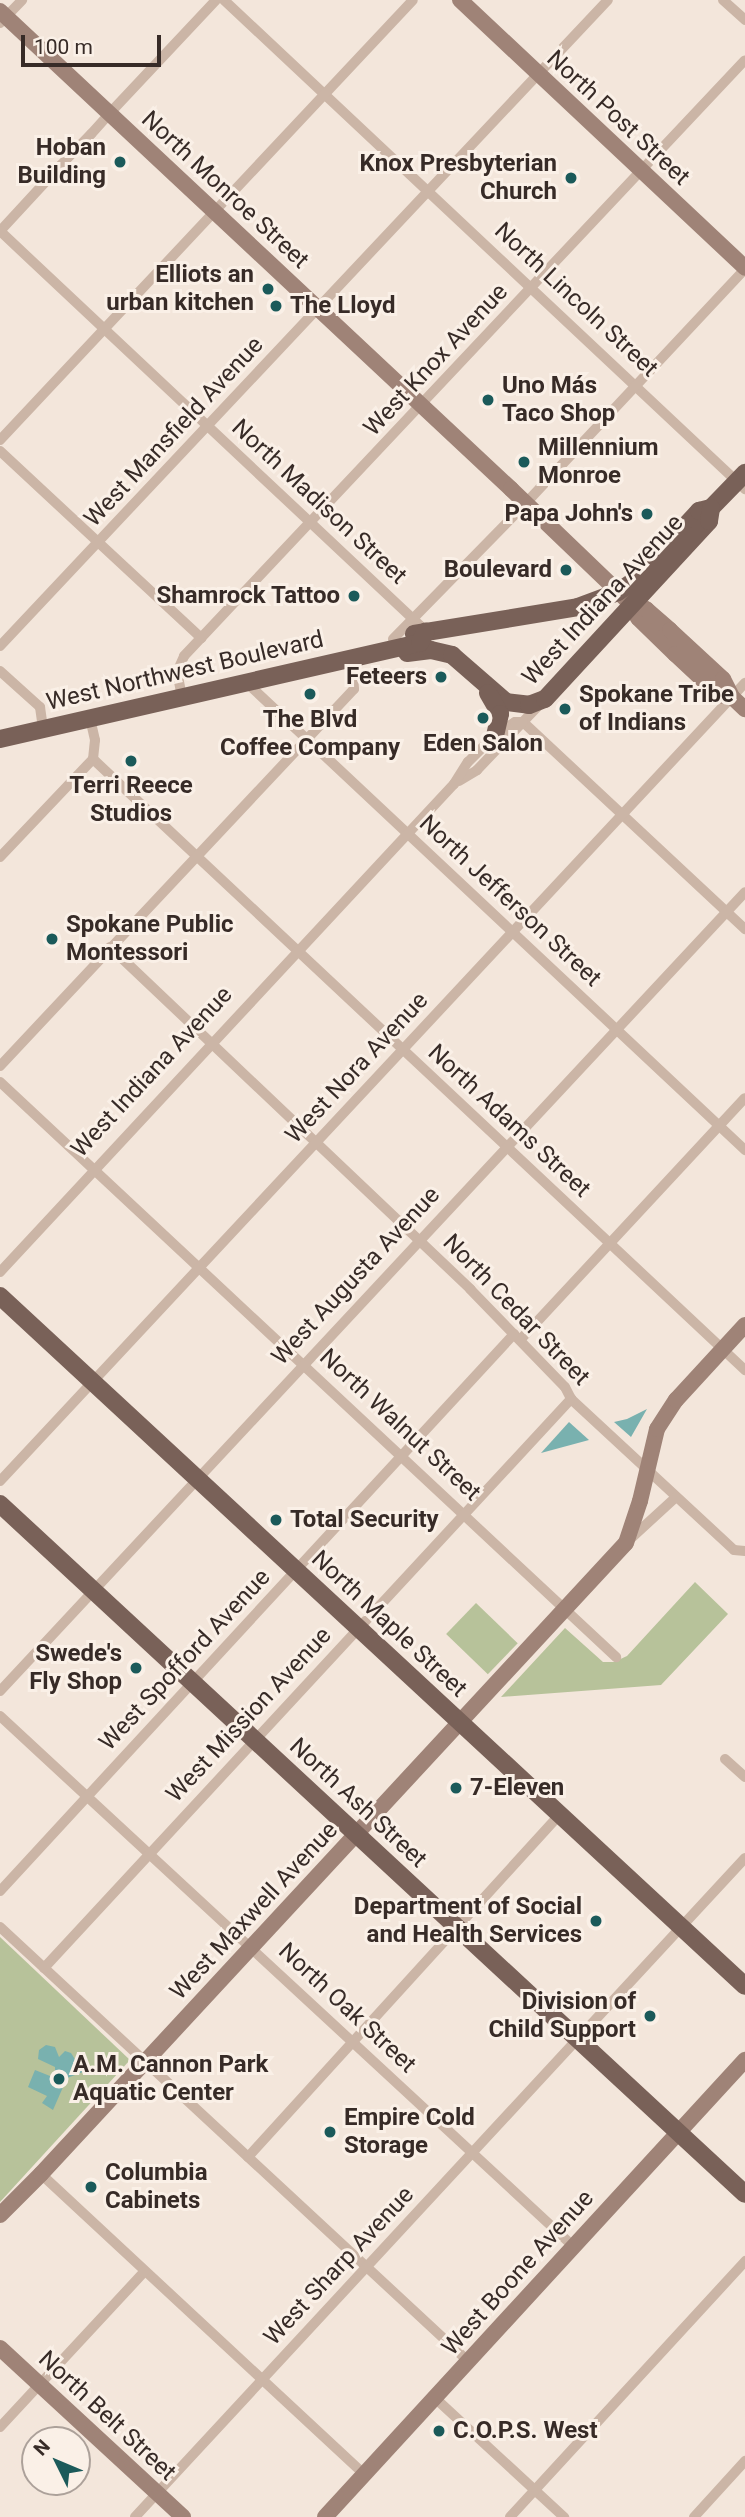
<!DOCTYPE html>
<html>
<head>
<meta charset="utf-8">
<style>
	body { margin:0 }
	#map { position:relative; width:745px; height:2517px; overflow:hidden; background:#f3e6db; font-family:Roboto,sans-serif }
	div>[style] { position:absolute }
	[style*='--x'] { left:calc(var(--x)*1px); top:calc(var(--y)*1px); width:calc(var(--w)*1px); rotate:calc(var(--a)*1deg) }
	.green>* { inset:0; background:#b7c29a; transform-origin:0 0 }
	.water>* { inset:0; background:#79b1af }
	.street>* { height:10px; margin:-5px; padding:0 5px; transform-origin:5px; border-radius:5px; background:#cbb5a6 }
	.secondary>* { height:16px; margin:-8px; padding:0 8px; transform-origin:8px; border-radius:8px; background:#9f8377 }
	.primary>* { height:18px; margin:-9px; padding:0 9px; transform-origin:9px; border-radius:9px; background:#796158 }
	.dots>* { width:19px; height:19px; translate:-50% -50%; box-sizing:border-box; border:4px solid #faf0e7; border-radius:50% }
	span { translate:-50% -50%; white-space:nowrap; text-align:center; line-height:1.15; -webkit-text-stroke:6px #faf0e7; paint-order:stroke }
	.street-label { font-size:24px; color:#372b27 }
	.poi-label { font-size:24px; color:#372b27; font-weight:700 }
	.right { translate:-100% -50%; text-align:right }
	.left { translate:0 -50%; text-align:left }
	.north { position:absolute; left:21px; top:2426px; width:70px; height:70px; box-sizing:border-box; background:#faf0e7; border:2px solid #aca19a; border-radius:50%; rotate:313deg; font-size:19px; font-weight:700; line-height:28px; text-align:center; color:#372b27 }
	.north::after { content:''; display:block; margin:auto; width:24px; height:32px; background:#1b5a5a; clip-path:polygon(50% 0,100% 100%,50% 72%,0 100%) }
	.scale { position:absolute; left:21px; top:35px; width:140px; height:32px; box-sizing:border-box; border:4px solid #372b27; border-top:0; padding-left:9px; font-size:21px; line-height:24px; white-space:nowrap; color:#372b27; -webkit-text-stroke:5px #faf0e7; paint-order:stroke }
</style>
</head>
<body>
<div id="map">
	<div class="green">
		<i style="clip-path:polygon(695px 1582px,728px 1614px,661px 1685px,501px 1697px,565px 1628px,603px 1662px,614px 1662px,627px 1656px)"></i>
		<i style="left:476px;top:1603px;width:58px;height:43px;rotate:44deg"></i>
		<i style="clip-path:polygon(0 1937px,130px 2060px,0 2202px)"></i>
	</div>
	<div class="water">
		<i style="clip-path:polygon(647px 1409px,631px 1437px,614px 1422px,627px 1419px)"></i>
		<i style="clip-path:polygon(569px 1422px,589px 1440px,541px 1453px)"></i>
		<i style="clip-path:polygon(46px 2045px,55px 2047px,59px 2057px,65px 2051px,71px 2053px,83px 2072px,67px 2078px,53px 2110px,42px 2103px,47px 2096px,28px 2087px,35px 2070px,55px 2078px,55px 2067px,38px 2059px,39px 2050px)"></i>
	</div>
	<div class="street">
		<i style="--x:216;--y:0;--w:155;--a:133.2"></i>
		<i style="--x:110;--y:113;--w:28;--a:132"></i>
		<i style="--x:91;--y:134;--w:43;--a:134.1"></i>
		<i style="--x:61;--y:165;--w:90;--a:132.7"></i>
		<i style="--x:0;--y:231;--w:584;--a:43.2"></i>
		<i style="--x:224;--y:0;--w:715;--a:43.19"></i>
		<i style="--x:723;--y:0;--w:30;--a:42"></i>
		<i style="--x:0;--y:23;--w:32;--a:-46"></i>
		<i style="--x:0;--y:440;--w:603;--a:-46.81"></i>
		<i style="--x:0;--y:451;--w:275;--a:42.9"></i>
		<i style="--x:393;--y:639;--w:190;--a:-45.6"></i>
		<i style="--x:526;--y:503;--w:320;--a:-46.9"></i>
		<i style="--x:0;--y:646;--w:887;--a:-46.74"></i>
		<i style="--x:0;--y:671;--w:54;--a:42"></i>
		<i style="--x:40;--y:707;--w:22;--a:82"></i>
		<i style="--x:247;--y:683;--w:683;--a:43.16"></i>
		<i style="--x:182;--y:697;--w:25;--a:-101"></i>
		<i style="--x:177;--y:672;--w:17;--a:-66"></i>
		<i style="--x:184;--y:656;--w:818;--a:-46.73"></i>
		<i style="--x:523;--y:722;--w:304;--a:43"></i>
		<i style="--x:93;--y:759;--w:894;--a:43.14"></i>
		<i style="--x:459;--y:781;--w:21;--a:-31"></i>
		<i style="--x:477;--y:770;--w:93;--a:-46.3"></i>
		<i style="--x:0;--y:857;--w:135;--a:-46.5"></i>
		<i style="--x:93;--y:759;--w:19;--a:-84"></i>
		<i style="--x:95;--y:740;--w:23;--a:-103"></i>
		<i style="--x:110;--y:947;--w:497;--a:43.5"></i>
		<i style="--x:470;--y:1289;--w:136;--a:45.9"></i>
		<i style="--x:565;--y:1387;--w:13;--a:63"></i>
		<i style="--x:571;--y:1399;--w:222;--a:42.8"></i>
		<i style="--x:734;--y:1550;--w:11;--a:5"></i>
		<i style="--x:0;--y:1066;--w:517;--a:-46.8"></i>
		<i style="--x:354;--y:689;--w:32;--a:-94"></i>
		<i style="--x:0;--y:1082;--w:843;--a:43.03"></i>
		<i style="--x:0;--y:1272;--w:667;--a:-47.07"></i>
		<i style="--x:454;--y:784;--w:26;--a:-58"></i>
		<i style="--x:468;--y:762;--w:38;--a:-45"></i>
		<i style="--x:495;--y:735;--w:24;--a:-33"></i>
		<i style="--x:515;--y:722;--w:8;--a:0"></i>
		<i style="--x:520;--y:1340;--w:330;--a:-47.1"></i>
		<i style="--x:0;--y:1481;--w:1092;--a:-46.97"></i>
		<i style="--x:628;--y:1541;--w:65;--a:-42.5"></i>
		<i style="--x:0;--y:1691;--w:1092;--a:-47"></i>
		<i style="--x:0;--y:1716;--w:781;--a:42.77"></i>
		<i style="--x:725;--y:1759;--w:27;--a:42"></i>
		<i style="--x:0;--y:1891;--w:758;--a:-47.3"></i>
		<i style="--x:0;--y:1927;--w:638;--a:42.84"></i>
		<i style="--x:44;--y:1968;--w:776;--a:-47.19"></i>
		<i style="--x:248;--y:2157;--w:464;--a:-47.7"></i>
		<i style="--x:41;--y:2174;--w:441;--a:42.9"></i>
		<i style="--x:435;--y:2398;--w:176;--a:42.7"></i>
		<i style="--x:0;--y:2427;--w:212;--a:-47.1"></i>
		<i style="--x:135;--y:2517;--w:898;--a:-47.21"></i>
		<i style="--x:510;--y:2517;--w:348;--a:-47.4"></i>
		<i style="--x:694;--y:2517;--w:76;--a:-47.7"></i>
	</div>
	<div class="secondary">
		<i style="--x:460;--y:0;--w:391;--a:43.2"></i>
		<i style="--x:0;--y:11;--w:700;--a:43.09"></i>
		<i style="--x:511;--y:489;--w:168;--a:43.8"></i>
		<i style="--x:632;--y:605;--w:14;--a:65"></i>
		<i style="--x:638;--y:618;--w:52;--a:44.2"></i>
		<i style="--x:675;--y:654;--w:60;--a:43"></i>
		<i style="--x:719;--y:695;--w:13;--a:9"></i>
		<i style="--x:632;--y:605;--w:15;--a:16"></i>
		<i style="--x:646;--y:609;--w:32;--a:41"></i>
		<i style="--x:670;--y:630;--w:72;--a:42.8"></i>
		<i style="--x:723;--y:679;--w:20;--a:63"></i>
		<i style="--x:732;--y:697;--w:18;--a:43"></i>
		<i style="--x:0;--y:2215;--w:58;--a:-45"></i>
		<i style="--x:41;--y:2174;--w:860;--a:-47.17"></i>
		<i style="--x:626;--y:1543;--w:44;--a:-71.6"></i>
		<i style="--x:640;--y:1501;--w:74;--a:-76.7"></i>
		<i style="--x:657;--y:1429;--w:35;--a:-57"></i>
		<i style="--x:676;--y:1400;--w:102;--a:-47.4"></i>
		<i style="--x:0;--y:2348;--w:249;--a:42.7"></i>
		<i style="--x:325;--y:2517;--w:621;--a:-47.42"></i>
	</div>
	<div class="primary">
		<i style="--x:414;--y:634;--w:166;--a:-9.3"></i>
		<i style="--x:578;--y:607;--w:43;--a:-20.6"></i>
		<i style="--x:618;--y:592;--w:19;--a:-35"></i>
		<i style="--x:634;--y:581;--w:96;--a:-47.1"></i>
		<i style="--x:699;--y:511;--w:12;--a:-14"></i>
		<i style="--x:711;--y:508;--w:49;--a:-45.8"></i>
		<i style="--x:407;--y:653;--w:24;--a:-7"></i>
		<i style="--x:431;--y:650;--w:22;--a:13"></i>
		<i style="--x:452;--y:655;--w:72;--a:41"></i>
		<i style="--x:506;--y:702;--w:23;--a:7"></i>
		<i style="--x:529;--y:705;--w:17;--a:-21"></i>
		<i style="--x:545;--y:699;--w:242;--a:-47.3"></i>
		<i style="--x:709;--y:521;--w:13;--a:-81"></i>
		<i style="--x:488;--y:693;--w:24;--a:60"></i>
		<i style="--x:500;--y:714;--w:22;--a:103"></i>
		<i style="--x:0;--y:739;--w:431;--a:-12.9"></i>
		<i style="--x:420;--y:643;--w:13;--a:-63"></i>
		<i style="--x:0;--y:1296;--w:1015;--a:42.81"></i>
		<i style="--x:0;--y:1504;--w:1015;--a:42.81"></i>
	</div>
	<div class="dots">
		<i style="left:120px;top:162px;background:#1b5a5a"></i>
		<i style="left:571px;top:178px;background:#1b5a5a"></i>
		<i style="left:268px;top:289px;background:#1b5a5a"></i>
		<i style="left:276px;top:306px;background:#1b5a5a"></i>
		<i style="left:488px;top:400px;background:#1b5a5a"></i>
		<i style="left:524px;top:462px;background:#1b5a5a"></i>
		<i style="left:647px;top:514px;background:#1b5a5a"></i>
		<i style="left:566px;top:570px;background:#1b5a5a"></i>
		<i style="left:354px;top:596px;background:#1b5a5a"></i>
		<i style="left:441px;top:677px;background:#1b5a5a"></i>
		<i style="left:310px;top:694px;background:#1b5a5a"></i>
		<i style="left:565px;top:709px;background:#1b5a5a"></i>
		<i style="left:483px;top:718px;background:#1b5a5a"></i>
		<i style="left:131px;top:761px;background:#1b5a5a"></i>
		<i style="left:52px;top:939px;background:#1b5a5a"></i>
		<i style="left:276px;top:1520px;background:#1b5a5a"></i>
		<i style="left:136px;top:1668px;background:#1b5a5a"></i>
		<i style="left:456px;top:1788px;background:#1b5a5a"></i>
		<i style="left:596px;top:1921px;background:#1b5a5a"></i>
		<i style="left:650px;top:2016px;background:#1b5a5a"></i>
		<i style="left:59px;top:2079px;background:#1b5a5a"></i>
		<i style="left:330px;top:2132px;background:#1b5a5a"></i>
		<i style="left:91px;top:2187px;background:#1b5a5a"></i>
		<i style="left:439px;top:2431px;background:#1b5a5a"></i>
	</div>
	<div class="street-label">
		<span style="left:618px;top:118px;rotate:43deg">North Post Street</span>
		<span style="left:225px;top:190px;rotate:43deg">North Monroe Street</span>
		<span style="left:576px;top:300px;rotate:43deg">North Lincoln Street</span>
		<span style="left:436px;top:360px;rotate:-47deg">West Knox Avenue</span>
		<span style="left:174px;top:432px;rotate:-47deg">West Mansfield Avenue</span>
		<span style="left:319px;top:502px;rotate:43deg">North Madison Street</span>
		<span style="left:603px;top:600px;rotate:-47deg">West Indiana Avenue</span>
		<span style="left:185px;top:671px;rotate:-13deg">West Northwest Boulevard</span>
		<span style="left:510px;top:901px;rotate:43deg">North Jefferson Street</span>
		<span style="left:357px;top:1068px;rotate:-47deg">West Nora Avenue</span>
		<span style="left:152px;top:1072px;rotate:-47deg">West Indiana Avenue</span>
		<span style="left:509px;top:1121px;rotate:43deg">North Adams Street</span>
		<span style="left:356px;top:1276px;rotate:-47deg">West Augusta Avenue</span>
		<span style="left:516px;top:1310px;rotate:46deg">North Cedar Street</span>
		<span style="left:400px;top:1425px;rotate:43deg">North Walnut Street</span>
		<span style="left:389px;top:1624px;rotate:43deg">North Maple Street</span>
		<span style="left:185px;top:1660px;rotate:-47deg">West Spofford Avenue</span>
		<span style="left:249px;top:1715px;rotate:-47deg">West Mission Avenue</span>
		<span style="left:358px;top:1803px;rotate:43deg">North Ash Street</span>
		<span style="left:254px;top:1911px;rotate:-47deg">West Maxwell Avenue</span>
		<span style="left:347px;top:2008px;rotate:43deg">North Oak Street</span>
		<span style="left:339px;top:2266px;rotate:-47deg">West Sharp Avenue</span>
		<span style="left:518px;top:2273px;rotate:-48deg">West Boone Avenue</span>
		<span style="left:107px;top:2416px;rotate:43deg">North Belt Street</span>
	</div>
	<div class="poi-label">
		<span class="right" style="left:106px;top:162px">Hoban<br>Building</span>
		<span class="right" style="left:557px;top:178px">Knox Presbyterian<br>Church</span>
		<span class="right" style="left:254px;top:289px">Elliots an<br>urban kitchen</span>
		<span class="left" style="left:290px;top:306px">The Lloyd</span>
		<span class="left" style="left:502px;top:400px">Uno Más<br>Taco Shop</span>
		<span class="left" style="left:538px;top:462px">Millennium<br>Monroe</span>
		<span class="right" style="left:633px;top:514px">Papa John's</span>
		<span class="right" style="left:552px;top:570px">Boulevard</span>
		<span class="right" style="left:340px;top:596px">Shamrock Tattoo</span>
		<span class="right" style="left:427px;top:677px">Feteers</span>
		<span class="left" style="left:579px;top:709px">Spokane Tribe<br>of Indians</span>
		<span style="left:310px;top:734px">The Blvd<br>Coffee Company</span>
		<span style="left:483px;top:744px">Eden Salon</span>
		<span style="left:131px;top:800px">Terri Reece<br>Studios</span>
		<span class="left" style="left:66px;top:939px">Spokane Public<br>Montessori</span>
		<span class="left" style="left:290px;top:1520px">Total Security</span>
		<span class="right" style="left:122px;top:1668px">Swede's<br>Fly Shop</span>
		<span class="left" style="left:470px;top:1788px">7-Eleven</span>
		<span class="right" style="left:582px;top:1921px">Department of Social<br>and Health Services</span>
		<span class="right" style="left:636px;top:2016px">Division of<br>Child Support</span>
		<span class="left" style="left:73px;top:2079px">A.M. Cannon Park<br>Aquatic Center</span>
		<span class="left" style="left:344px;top:2132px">Empire Cold<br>Storage</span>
		<span class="left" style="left:105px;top:2187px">Columbia<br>Cabinets</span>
		<span class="left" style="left:453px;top:2431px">C.O.P.S. West</span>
	</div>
	<div class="north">N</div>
	<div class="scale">100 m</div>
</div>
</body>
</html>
